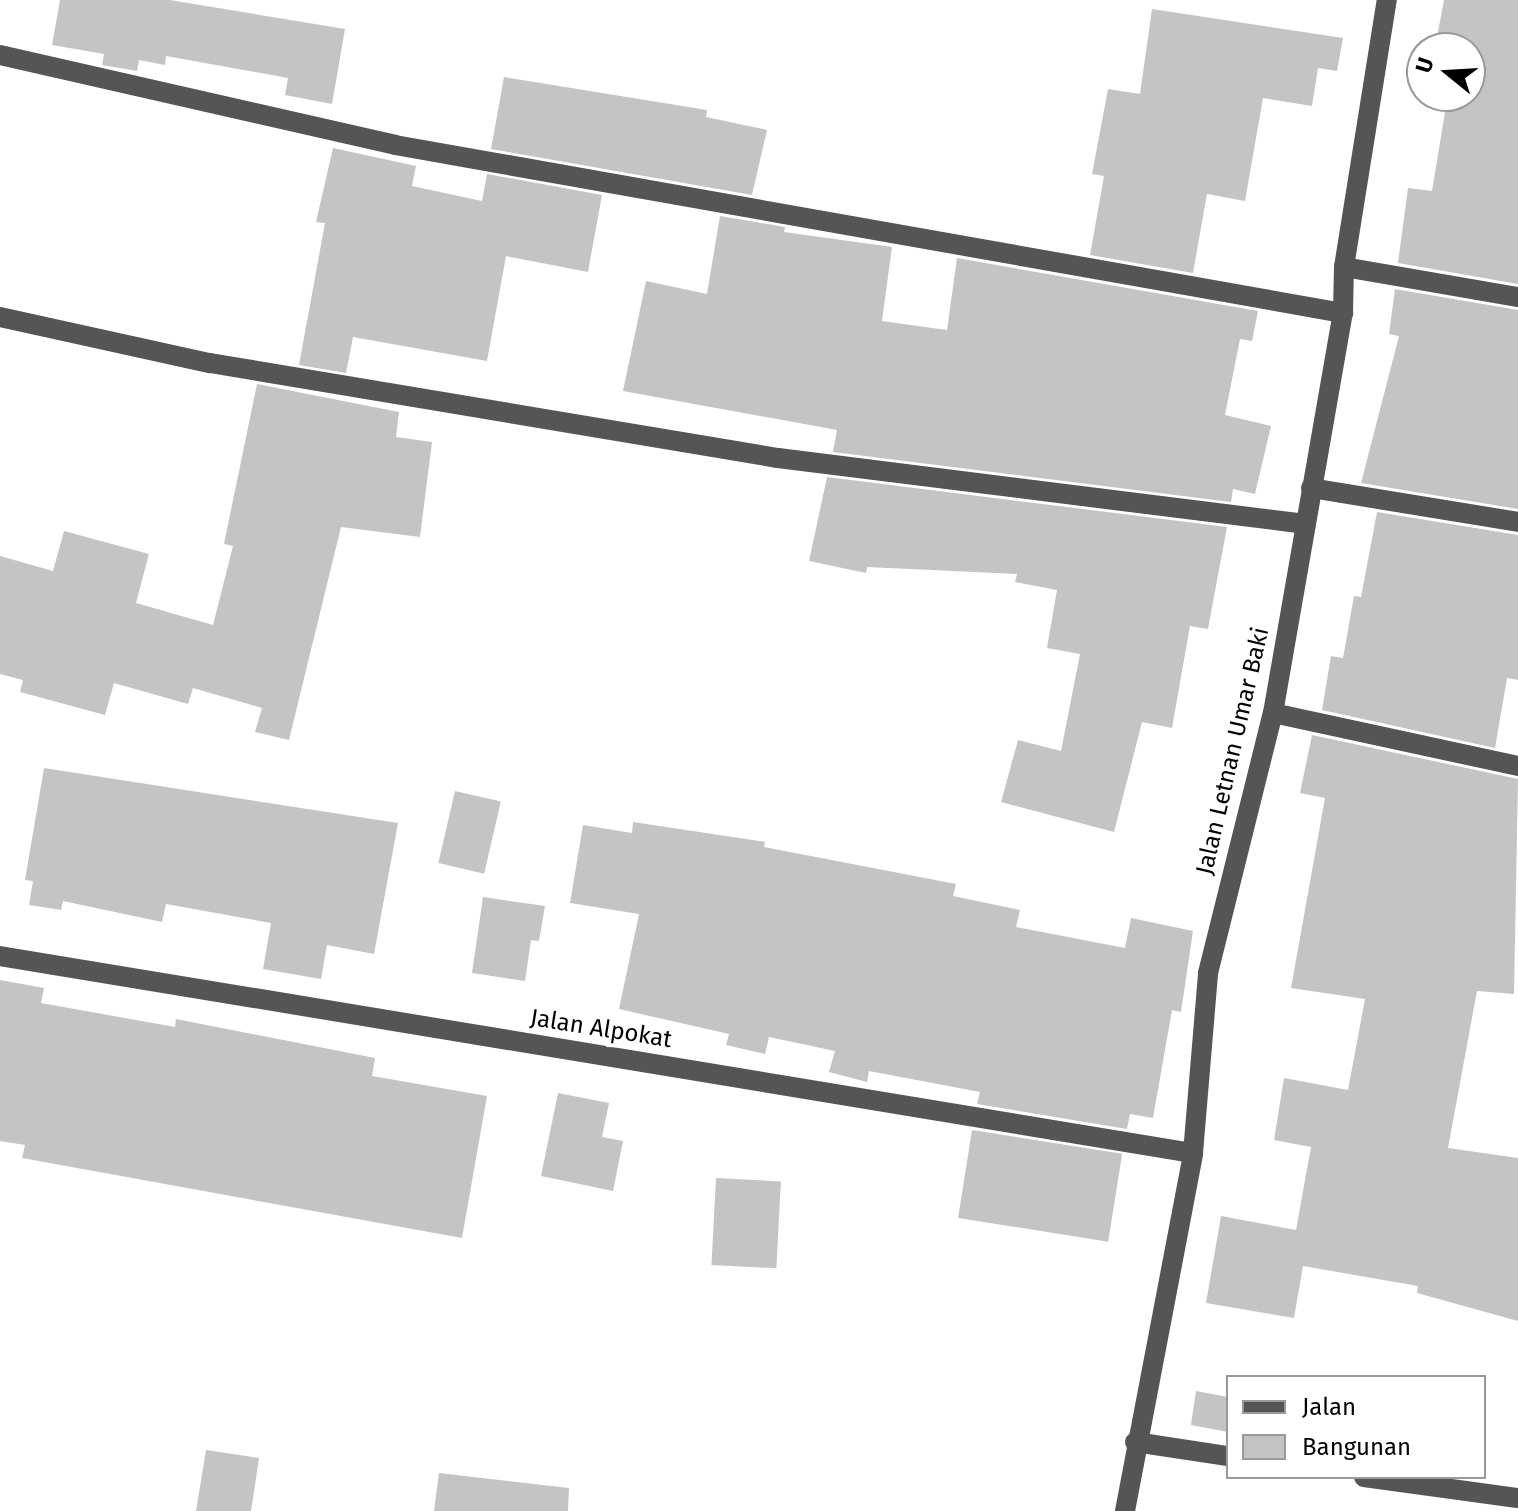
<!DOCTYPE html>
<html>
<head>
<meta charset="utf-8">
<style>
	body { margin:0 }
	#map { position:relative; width:1518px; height:1511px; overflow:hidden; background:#fff; font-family:"Fira Sans",sans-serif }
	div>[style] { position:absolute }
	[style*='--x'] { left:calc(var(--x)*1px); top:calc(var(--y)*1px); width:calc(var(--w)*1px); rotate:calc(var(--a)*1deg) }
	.building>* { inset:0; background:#c4c4c4; transform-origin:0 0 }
	.minor>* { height:20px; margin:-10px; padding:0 10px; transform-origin:10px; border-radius:10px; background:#555 }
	span { translate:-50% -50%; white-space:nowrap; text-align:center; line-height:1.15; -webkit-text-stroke:8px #fff; paint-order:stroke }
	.street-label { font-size:24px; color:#000 }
	.legend { position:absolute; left:1226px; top:1375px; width:260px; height:104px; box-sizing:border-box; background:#fff; border:2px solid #999; margin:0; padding:10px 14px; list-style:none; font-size:24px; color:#000 }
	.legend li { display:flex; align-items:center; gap:16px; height:40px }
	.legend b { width:40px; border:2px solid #999 }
	.north { position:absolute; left:1406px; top:32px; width:80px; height:80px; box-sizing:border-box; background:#fff; border:2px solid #999; border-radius:50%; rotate:288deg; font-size:22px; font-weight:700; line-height:32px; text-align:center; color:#000 }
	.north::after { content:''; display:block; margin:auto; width:28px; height:36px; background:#000; clip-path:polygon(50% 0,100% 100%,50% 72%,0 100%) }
</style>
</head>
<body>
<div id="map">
	<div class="building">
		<i style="clip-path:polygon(60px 0,170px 0,345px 29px,332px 104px,285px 95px,288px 78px,166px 56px,165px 65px,139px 60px,137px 71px,102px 65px,104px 54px,52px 45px)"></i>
		<i style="clip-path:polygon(1444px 0,1518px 0,1518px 284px,1398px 263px,1408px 188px,1432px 191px,1446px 106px,1435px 104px,1437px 96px,1470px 96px,1470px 48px,1435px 48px)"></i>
		<i style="clip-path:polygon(1152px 9px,1343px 38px,1337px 71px,1318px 68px,1312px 106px,1263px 98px,1245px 201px,1207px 194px,1193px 273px,1090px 255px,1104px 176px,1092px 174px,1108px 89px,1140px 94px)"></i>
		<i style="clip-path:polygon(504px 77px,707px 110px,706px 117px,767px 130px,752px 195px,491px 149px)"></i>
		<i style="clip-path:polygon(333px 148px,416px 166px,412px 186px,482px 201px,487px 174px,602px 195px,588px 272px,506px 256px,487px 361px,353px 337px,346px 373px,299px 365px,325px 223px,316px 222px)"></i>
		<i style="clip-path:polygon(720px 216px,785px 227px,784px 232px,892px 247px,882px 321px,947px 330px,957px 258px,1258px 311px,1252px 341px,1240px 339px,1225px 415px,1271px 426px,1255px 494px,1233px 489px,1231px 502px,833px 452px,837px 430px,623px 391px,646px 281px,707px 294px)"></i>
		<i style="clip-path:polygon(1395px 289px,1518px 310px,1518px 509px,1361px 483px,1399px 336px,1389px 334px)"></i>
		<i style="clip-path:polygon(257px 384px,399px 412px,396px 437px,432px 442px,420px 537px,341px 527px,289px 740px,255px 732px,262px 708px,193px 688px,188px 704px,114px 683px,105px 715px,20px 692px,23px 680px,0 674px,0 556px,53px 571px,64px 531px,149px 554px,136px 603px,213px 625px,233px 546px,224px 544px)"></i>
		<i style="clip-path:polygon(827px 477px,1227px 527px,1208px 629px,1190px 626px,1172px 728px,1142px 722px,1114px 832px,1001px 802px,1018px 740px,1061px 751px,1080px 654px,1047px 648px,1057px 590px,1015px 582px,1017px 574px,867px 567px,866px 573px,809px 561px)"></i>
		<i style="clip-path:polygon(1377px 512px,1518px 535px,1518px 680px,1507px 678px,1495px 748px,1322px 710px,1331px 656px,1343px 658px,1354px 596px,1361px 597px)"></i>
		<i style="clip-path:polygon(1312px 735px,1518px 779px,1514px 994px,1477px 991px,1448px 1148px,1518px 1158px,1518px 1321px,1417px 1293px,1418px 1286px,1303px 1266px,1294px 1318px,1206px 1303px,1221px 1216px,1296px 1230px,1311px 1147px,1274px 1140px,1284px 1078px,1348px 1090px,1365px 999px,1291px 988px,1325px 798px,1300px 793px)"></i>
		<i style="clip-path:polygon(44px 768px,398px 823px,374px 954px,327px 945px,321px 979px,263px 969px,271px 923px,166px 904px,162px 922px,63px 901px,61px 910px,29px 905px,33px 881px,25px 880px)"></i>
		<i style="left:455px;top:791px;width:47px;height:74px;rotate:13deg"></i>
		<i style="clip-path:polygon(633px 822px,765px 842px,764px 847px,956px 884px,953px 896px,1020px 910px,1016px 927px,1125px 948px,1131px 918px,1193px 931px,1181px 1012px,1172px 1010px,1153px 1118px,1130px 1114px,1127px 1129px,977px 1104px,980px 1092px,869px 1071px,867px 1082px,829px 1072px,835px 1051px,769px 1037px,765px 1054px,726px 1045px,729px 1034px,619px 1009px,639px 914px,570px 903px,583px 825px,632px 833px)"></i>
		<i style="clip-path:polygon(483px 897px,545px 906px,539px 941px,531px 940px,525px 981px,472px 973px)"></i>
		<i style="clip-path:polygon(0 980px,44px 988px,41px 1003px,175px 1027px,176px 1019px,375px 1058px,372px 1076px,487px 1096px,462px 1238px,22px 1158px,25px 1145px,0 1141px)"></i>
		<i style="clip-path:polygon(558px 1093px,609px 1103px,602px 1137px,623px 1141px,613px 1191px,541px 1176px)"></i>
		<i style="left:972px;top:1130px;width:152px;height:89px;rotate:9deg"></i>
		<i style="left:716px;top:1178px;width:65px;height:87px;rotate:3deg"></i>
		<i style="clip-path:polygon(1196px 1391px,1228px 1397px,1228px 1432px,1191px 1425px)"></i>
		<i style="clip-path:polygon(206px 1450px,259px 1458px,251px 1511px,196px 1511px)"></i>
		<i style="clip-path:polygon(439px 1473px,569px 1488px,568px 1511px,434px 1511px)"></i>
	</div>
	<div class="minor">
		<i style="--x:0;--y:55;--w:405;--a:12.8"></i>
		<i style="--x:395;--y:145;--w:963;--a:10.05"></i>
		<i style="--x:1344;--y:267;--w:177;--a:9.8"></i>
		<i style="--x:0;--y:317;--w:215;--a:12.4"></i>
		<i style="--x:210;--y:363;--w:576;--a:9.5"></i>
		<i style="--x:778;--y:458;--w:532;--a:7.13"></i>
		<i style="--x:1311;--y:488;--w:210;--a:9.3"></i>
		<i style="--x:1273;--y:713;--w:251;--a:12.2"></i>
		<i style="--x:0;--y:956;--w:1209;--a:9.38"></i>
		<i style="--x:1135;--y:1442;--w:94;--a:8.6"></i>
		<i style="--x:1364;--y:1477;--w:155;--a:7.8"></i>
		<i style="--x:1125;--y:1511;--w:364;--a:-79.2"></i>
		<i style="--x:1193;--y:1153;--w:181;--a:-85.2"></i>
		<i style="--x:1208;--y:973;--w:268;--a:-76"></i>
		<i style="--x:1273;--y:713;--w:406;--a:-80.1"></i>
		<i style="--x:1343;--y:313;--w:46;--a:-88.8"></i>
		<i style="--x:1344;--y:267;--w:270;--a:-80.9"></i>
	</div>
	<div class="street-label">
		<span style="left:1233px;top:751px;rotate:-77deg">Jalan Letnan Umar Baki</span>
		<span style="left:601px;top:1029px;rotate:9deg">Jalan Alpokat</span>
	</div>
	<ul class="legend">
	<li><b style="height:10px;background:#555"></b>Jalan</li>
	<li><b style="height:22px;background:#c4c4c4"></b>Bangunan</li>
	</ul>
	<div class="north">U</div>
</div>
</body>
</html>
